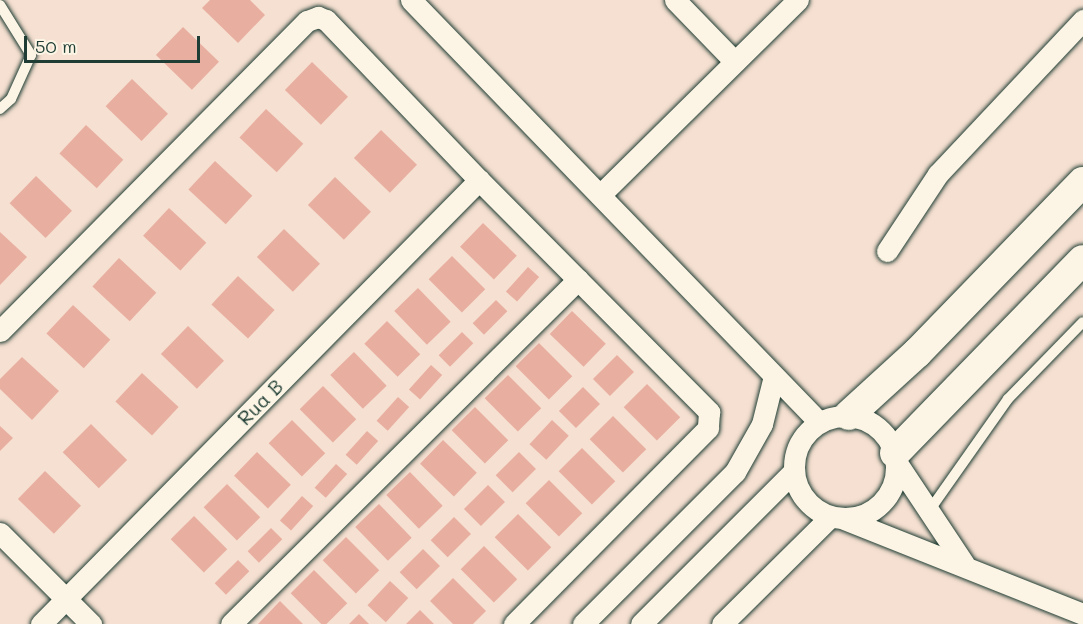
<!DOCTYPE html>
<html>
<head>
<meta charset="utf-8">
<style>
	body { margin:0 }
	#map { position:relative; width:1083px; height:624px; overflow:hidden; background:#fcf5e5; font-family:Mali,sans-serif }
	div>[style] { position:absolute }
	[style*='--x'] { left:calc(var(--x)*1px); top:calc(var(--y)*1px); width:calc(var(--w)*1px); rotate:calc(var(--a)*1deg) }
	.built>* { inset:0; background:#f6e0d1; transform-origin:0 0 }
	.building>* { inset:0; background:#e8afa1; transform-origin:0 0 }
	.roads { filter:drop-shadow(0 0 2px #1f3d34) drop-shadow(0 0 2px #1f3d34) }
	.lane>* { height:10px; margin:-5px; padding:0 5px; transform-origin:5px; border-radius:5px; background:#fcf5e5 }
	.street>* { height:21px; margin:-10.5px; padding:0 10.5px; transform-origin:10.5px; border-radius:10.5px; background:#fcf5e5 }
	.street>.ring { margin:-10.5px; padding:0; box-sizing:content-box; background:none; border:21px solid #fcf5e5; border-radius:50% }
	.secondary>* { height:30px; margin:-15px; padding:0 15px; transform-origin:15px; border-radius:15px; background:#fcf5e5 }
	span { translate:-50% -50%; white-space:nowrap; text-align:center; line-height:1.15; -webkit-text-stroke:4.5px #fcf5e5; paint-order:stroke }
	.street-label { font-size:20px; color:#1f3d34 }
	.scale { position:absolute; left:24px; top:36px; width:176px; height:27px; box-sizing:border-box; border:3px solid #1f3d34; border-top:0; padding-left:8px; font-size:18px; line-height:21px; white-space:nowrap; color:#1f3d34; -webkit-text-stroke:4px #fcf5e5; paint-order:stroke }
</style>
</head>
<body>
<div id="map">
	<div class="built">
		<i style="left:0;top:0;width:1083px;height:624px"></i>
	</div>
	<div class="building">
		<i style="clip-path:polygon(210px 0,250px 0,265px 15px,238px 43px,202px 8px)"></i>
		<i style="left:183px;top:27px;width:50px;height:39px;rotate:44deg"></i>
		<i style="left:312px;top:62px;width:50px;height:39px;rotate:44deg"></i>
		<i style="left:132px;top:79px;width:50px;height:38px;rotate:44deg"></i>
		<i style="left:266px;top:109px;width:51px;height:39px;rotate:43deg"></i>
		<i style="left:86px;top:125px;width:51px;height:39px;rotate:43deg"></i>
		<i style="left:381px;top:130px;width:50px;height:39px;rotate:44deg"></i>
		<i style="left:215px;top:161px;width:51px;height:39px;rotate:43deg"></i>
		<i style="left:36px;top:176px;width:50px;height:38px;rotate:44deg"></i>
		<i style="left:335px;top:177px;width:50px;height:39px;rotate:44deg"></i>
		<i style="left:169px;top:208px;width:51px;height:38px;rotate:43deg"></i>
		<i style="left:483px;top:223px;width:47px;height:33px;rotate:44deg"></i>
		<i style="left:284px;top:229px;width:50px;height:39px;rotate:44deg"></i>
		<i style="clip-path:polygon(0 232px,27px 257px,0 285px)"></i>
		<i style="left:452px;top:256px;width:47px;height:33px;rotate:45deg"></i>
		<i style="left:119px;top:258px;width:51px;height:39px;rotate:43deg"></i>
		<i style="left:528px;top:267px;width:15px;height:33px;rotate:42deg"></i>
		<i style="left:238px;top:276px;width:50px;height:39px;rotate:43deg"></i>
		<i style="left:418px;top:288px;width:47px;height:33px;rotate:46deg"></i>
		<i style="left:496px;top:300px;width:16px;height:33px;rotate:45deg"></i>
		<i style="left:73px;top:305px;width:51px;height:39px;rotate:43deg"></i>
		<i style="left:572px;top:311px;width:47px;height:32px;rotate:44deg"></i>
		<i style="left:387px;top:321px;width:47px;height:32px;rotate:45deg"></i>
		<i style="left:188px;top:326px;width:50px;height:39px;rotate:44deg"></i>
		<i style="left:462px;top:332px;width:16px;height:33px;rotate:45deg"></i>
		<i style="left:539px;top:343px;width:47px;height:33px;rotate:45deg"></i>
		<i style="left:354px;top:352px;width:47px;height:33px;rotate:46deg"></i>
		<i style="left:617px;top:355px;width:24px;height:34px;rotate:45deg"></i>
		<i style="clip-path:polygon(22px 357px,59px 391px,32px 420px,0 389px,0 379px)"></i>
		<i style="left:431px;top:365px;width:15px;height:33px;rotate:42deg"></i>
		<i style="left:142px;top:373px;width:50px;height:39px;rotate:43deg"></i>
		<i style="left:508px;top:375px;width:47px;height:33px;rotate:45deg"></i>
		<i style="left:647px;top:384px;width:47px;height:33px;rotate:45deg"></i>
		<i style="left:323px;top:386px;width:47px;height:33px;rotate:45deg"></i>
		<i style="left:583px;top:387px;width:24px;height:34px;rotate:45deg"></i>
		<i style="left:398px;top:397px;width:15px;height:32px;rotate:42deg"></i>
		<i style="left:475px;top:407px;width:47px;height:33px;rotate:45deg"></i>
		<i style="left:613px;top:416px;width:47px;height:33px;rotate:45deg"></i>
		<i style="left:292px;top:420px;width:47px;height:33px;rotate:45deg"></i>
		<i style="left:552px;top:420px;width:23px;height:33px;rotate:43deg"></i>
		<i style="left:91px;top:424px;width:51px;height:40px;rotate:45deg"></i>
		<i style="clip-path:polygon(0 426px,13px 438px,0 451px)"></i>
		<i style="left:367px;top:431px;width:15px;height:32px;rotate:42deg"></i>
		<i style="left:443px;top:440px;width:47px;height:33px;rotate:44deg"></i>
		<i style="left:582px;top:448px;width:47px;height:33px;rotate:45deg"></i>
		<i style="left:257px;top:452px;width:47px;height:33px;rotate:44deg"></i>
		<i style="left:519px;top:452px;width:24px;height:33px;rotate:45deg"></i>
		<i style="left:336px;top:464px;width:15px;height:32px;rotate:42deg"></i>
		<i style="left:45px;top:471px;width:50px;height:39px;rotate:44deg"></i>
		<i style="left:410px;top:472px;width:47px;height:33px;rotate:46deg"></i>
		<i style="left:549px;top:480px;width:47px;height:33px;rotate:45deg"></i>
		<i style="left:227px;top:484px;width:47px;height:33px;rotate:45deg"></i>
		<i style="left:488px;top:485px;width:24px;height:34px;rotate:45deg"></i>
		<i style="left:302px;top:496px;width:15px;height:33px;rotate:42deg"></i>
		<i style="left:379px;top:504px;width:47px;height:33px;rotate:46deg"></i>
		<i style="left:518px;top:514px;width:47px;height:33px;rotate:45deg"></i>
		<i style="left:194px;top:516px;width:47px;height:33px;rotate:45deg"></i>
		<i style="left:454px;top:517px;width:24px;height:33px;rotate:45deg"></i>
		<i style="left:271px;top:528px;width:16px;height:33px;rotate:45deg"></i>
		<i style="left:346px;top:537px;width:47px;height:33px;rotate:45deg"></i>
		<i style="left:484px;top:546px;width:47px;height:33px;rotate:45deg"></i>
		<i style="left:423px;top:549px;width:24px;height:33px;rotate:45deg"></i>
		<i style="left:238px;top:560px;width:16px;height:33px;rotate:45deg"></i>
		<i style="left:314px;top:570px;width:47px;height:33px;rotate:45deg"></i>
		<i style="clip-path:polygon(453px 578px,486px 611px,473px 624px,453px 624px,430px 601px)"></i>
		<i style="left:390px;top:581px;width:25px;height:33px;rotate:43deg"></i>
		<i style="clip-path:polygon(280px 601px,303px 624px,258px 624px)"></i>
		<i style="clip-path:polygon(420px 610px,434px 624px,406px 624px)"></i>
		<i style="clip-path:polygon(359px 614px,369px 624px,349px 624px)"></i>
	</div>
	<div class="roads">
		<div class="lane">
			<i style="--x:0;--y:5;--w:59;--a:58.2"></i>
			<i style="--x:31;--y:55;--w:48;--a:114.4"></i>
			<i style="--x:11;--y:99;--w:15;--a:138"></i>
			<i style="--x:929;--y:511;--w:137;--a:-54.8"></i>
			<i style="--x:1008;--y:399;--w:107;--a:-45.8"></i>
		</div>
		<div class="street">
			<i style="--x:411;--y:0;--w:587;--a:45.97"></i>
			<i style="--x:675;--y:0;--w:86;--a:45.9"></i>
			<i style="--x:600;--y:195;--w:278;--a:-44.6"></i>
			<i style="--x:887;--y:251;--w:92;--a:-56.5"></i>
			<i style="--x:938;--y:174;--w:212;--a:-46.7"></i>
			<i style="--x:0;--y:331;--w:436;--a:-45.3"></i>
			<i style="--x:307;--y:21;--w:12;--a:-20"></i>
			<i style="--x:318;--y:17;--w:9;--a:21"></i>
			<i style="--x:326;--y:20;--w:221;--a:46.3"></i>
			<i style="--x:479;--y:180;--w:327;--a:45.2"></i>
			<i style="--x:709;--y:412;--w:16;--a:94"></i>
			<i style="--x:708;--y:428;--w:276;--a:134.7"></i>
			<i class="ring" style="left:794px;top:416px;width:81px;height:81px"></i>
			<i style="--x:897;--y:463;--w:121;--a:56.4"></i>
			<i style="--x:844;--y:519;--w:257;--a:21.7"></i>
			<i style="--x:0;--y:533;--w:129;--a:45"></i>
			<i style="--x:41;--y:624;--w:624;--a:-45.39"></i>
			<i style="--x:231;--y:624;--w:489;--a:-44.8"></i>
			<i style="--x:583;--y:624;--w:215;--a:-45"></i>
			<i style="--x:735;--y:472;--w:55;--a:-60.6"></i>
			<i style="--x:762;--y:424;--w:49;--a:-76"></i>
			<i style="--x:641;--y:624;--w:215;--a:-45"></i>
			<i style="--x:722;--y:624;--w:153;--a:-44.7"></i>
		</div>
		<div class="secondary">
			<i style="--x:849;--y:415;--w:92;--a:-42.4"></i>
			<i style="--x:917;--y:353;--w:238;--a:-45.9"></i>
			<i style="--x:895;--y:453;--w:269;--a:-45.8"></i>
		</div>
	</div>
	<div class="street-label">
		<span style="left:260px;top:402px;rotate:-45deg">Rua B</span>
	</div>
	<div class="scale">50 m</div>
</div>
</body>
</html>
